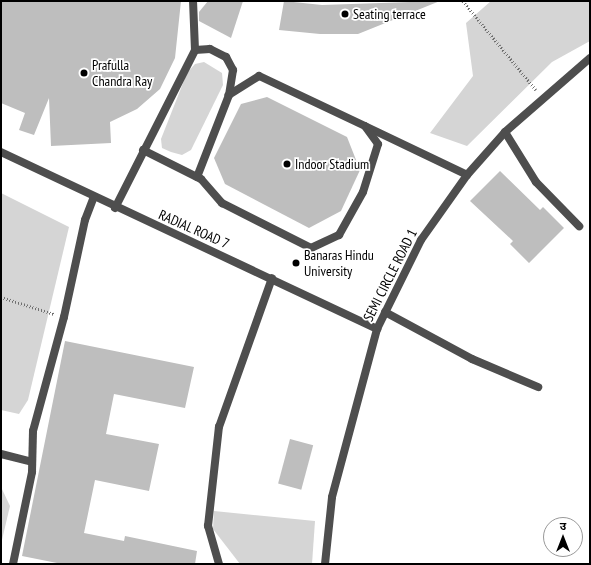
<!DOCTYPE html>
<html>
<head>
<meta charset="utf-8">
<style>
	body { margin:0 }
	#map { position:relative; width:591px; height:565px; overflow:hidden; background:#fff; font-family:"PT Sans Narrow","Noto Sans Devanagari",sans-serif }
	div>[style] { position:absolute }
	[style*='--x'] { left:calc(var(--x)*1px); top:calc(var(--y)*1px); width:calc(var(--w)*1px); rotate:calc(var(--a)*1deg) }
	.green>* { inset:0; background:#d5d5d5 }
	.building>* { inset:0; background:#bebebe; transform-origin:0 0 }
	.path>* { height:2.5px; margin-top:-1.25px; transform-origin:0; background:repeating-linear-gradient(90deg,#707070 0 1px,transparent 0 3px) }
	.service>* { height:8px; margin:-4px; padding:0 4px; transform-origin:4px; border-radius:4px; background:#4e4e4e }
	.dots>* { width:11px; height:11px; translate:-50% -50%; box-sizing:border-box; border:2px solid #fff; border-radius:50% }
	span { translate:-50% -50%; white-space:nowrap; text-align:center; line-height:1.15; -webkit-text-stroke:3.5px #fff; paint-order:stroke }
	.poi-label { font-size:14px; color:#000 }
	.left { translate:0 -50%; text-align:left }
	.street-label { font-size:14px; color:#000 }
	.frame { position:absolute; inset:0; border:2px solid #000; pointer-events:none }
	.north { position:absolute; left:543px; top:517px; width:40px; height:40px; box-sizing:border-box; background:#fff; border:1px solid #999; border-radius:50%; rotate:0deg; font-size:11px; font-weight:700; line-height:16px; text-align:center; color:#000 }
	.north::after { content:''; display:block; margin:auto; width:14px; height:18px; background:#000; clip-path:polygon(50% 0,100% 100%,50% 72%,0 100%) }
</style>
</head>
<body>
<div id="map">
	<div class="green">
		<i style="clip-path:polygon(491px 1px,590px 1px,590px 41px,552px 62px,467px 146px,430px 133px,473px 76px,466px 23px)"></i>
		<i style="clip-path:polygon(204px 62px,222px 73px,223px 85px,191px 150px,182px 155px,171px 152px,162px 148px,161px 139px,187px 73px,195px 64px)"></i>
		<i style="clip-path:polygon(1px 193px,69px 227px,28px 400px,19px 414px,1px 410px)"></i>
		<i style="clip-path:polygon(1px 487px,10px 506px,1px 544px)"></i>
		<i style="clip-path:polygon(214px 511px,315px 521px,312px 564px,240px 564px,213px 529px)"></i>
	</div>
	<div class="building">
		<i style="clip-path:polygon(1px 1px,181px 1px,175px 58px,160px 89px,137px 109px,110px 122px,111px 143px,51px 146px,49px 98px,34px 135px,19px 130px,25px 113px,1px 103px)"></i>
		<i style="clip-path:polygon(208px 1px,243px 1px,231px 38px,199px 21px,199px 12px)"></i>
		<i style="clip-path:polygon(284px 1px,322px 5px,440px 1px,358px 34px,320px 34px,279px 30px)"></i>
		<i style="clip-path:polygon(267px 97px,347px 137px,360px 170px,341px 211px,309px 228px,225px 184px,214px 158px,241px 104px)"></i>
		<i style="clip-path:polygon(500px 171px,540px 210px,543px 207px,564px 228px,529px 263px,510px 244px,513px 241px,470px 201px)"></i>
		<i style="clip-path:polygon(65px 341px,194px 367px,185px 408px,114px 394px,106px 434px,159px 444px,149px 491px,95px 480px,84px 533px,124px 541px,125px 536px,197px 551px,195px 564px,62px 564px,22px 556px)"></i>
		<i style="left:290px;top:439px;width:24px;height:46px;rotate:15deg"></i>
	</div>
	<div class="path">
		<i style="--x:463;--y:1;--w:115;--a:50.6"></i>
		<i style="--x:1;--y:297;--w:56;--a:17.8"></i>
	</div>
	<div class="service">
		<i style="--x:195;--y:50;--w:15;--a:-4"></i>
		<i style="--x:210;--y:49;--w:18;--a:27"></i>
		<i style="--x:226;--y:57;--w:15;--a:62"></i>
		<i style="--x:233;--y:70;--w:25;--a:99"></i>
		<i style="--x:367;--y:127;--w:111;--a:25.6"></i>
		<i style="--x:505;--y:132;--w:59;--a:58.2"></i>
		<i style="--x:536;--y:182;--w:62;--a:45.7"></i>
		<i style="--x:143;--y:150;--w:65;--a:26.6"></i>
		<i style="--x:201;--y:179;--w:32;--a:49"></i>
		<i style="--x:222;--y:203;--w:100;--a:26.8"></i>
		<i style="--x:311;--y:248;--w:31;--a:-25"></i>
		<i style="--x:339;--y:235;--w:49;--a:-60.8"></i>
		<i style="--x:363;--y:192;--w:50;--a:-72.6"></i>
		<i style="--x:378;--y:144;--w:22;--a:-126"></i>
		<i style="--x:365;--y:126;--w:117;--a:-154.7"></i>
		<i style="--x:259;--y:76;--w:36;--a:148"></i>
		<i style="--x:229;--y:95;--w:88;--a:111.3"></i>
		<i style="--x:1;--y:152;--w:416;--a:25.2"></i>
		<i style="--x:115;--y:208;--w:177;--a:-63.1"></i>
		<i style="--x:195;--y:50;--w:49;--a:-92.3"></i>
		<i style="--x:385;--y:312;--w:99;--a:28.4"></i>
		<i style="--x:472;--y:359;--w:72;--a:23"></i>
		<i style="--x:1;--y:454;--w:30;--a:14"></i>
		<i style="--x:13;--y:564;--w:94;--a:-78.3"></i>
		<i style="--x:32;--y:472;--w:41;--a:-88.6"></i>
		<i style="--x:33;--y:431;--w:118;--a:-74.8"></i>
		<i style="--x:64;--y:317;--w:99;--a:-77.8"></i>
		<i style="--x:85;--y:220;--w:25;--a:-69"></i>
		<i style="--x:219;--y:564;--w:40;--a:-106"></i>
		<i style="--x:208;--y:526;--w:100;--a:-83.7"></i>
		<i style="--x:219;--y:427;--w:158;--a:-70.4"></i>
		<i style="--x:325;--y:564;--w:67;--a:-84"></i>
		<i style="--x:332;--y:497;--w:174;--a:-75"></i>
		<i style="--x:377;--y:329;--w:99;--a:-63.7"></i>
		<i style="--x:421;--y:240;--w:80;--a:-54.7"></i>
		<i style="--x:467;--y:175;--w:57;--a:-48.5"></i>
		<i style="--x:505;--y:132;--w:113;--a:-41"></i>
	</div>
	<div class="dots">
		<i style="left:345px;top:14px;background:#000"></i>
		<i style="left:84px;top:73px;background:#000"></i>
		<i style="left:287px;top:164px;background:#000"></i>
		<i style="left:296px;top:263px;background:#000"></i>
	</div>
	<div class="poi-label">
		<span class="left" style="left:353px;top:14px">Seating terrace</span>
		<span class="left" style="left:92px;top:73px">Prafulla<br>Chandra Ray</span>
		<span class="left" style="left:295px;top:164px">Indoor Stadium</span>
		<span class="left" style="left:304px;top:263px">Banaras Hindu<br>University</span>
	</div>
	<div class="street-label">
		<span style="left:194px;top:229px;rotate:24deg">RADIAL ROAD 7</span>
		<span style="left:390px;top:275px;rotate:-63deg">SEMI CIRCLE ROAD 1</span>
	</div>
	<div class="frame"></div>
	<div class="north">उ</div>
</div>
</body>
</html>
